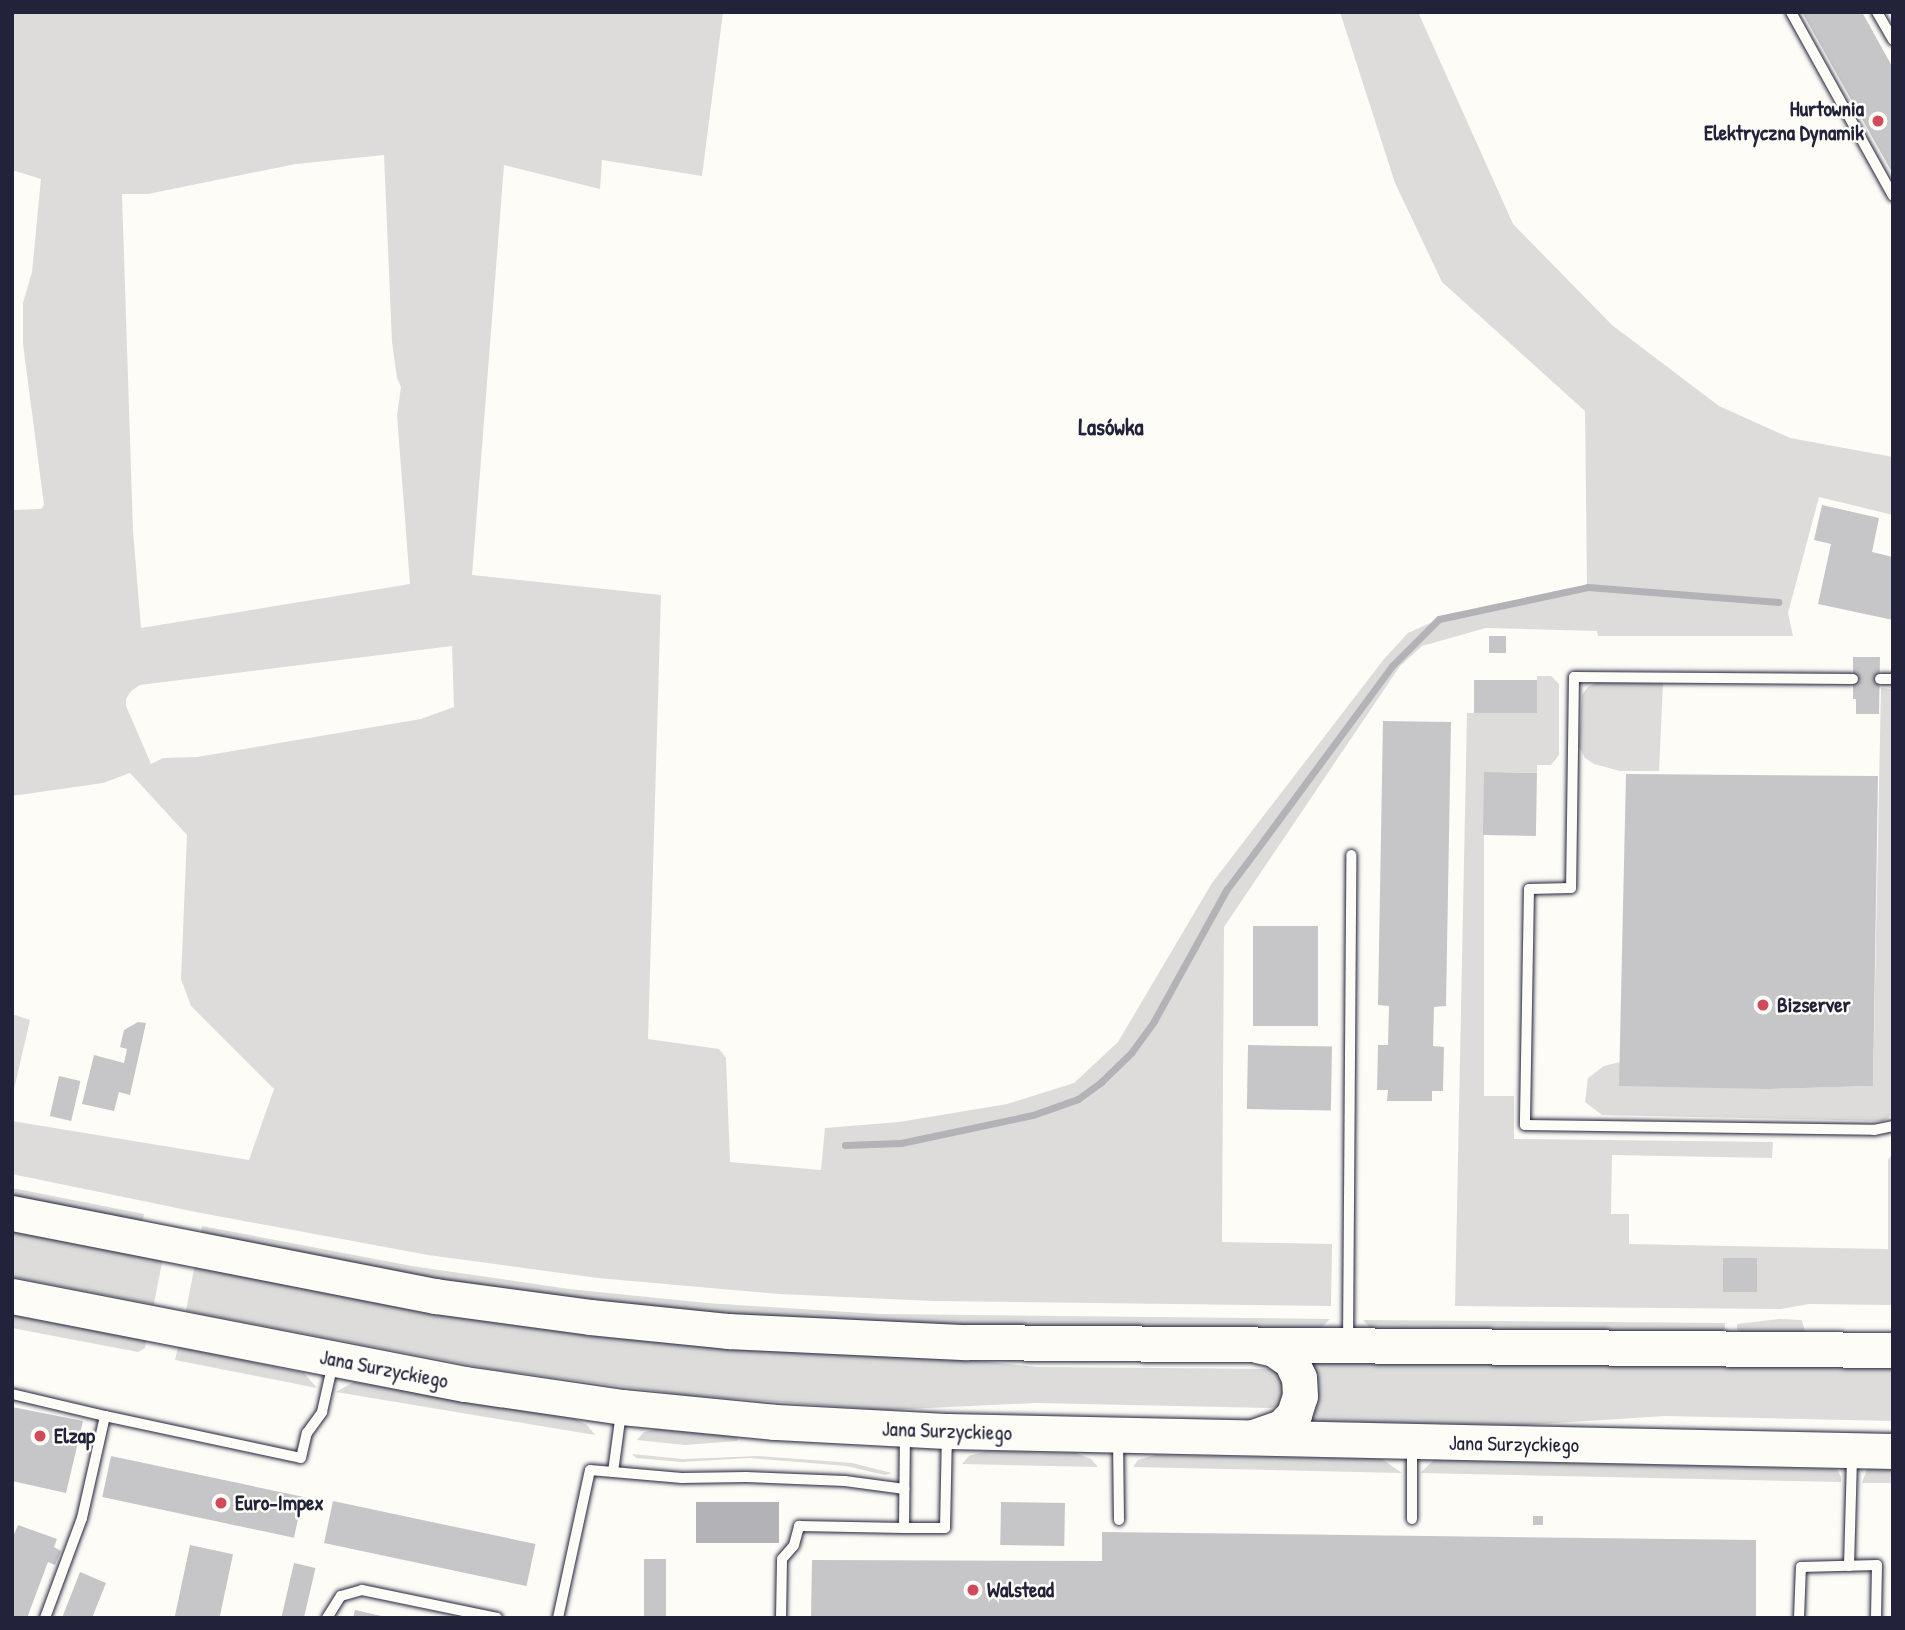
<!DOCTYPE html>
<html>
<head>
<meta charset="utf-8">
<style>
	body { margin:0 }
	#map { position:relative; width:1905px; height:1630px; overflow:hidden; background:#fdfcf7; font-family:"Patrick Hand",sans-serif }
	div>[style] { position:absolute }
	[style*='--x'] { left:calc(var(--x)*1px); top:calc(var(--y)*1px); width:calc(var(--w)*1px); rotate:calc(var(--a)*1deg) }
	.green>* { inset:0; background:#dddcdb; transform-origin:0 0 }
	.water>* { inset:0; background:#b2b2b7; transform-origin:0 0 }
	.stream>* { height:7px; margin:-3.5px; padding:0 3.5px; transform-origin:3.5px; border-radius:3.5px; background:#b2b2b7 }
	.building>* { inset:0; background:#c6c6c8; transform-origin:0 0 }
	.roads { filter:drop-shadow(0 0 2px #22223b) drop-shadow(0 0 2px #22223b) }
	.service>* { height:10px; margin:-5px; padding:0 5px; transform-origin:5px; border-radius:5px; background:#fdfcf7 }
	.primary>* { height:35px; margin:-17.5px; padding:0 17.5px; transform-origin:17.5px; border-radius:17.5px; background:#fdfcf7 }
	.dots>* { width:19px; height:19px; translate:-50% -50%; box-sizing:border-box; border:4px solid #fdfcf7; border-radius:50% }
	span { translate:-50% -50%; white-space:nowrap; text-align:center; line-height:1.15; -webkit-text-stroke:5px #fdfcf7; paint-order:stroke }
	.poi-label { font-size:21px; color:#22223b; font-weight:700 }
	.right { translate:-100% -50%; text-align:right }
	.left { translate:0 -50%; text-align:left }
	.street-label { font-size:21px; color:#22223b }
	.neighbourhood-label { font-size:23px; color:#22223b; font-weight:700 }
	.frame { position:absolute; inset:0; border:14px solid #22223b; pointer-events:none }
</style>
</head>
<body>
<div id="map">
	<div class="green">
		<i style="clip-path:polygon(evenodd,12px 12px,723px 12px,702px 176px,602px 160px,600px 189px,504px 165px,472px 575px,661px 595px,648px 1039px,719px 1049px,726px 1058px,730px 1162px,821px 1170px,825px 1128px,899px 1122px,1007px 1104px,1074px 1083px,1118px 1042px,1212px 883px,1384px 659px,1408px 633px,1439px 619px,1587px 587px,1585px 411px,1442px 282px,1395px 183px,1340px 12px,1418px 12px,1513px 224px,1612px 325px,1719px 406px,1790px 438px,1893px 457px,1893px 515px,1819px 497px,1788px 613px,1793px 636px,1598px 636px,1597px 631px,1486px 628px,1422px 646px,1400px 666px,1224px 927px,1222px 1242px,1332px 1244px,1331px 1306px,933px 1301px,779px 1294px,598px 1278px,428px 1255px,201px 1213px,12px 1174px,12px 1121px,249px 1160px,274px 1089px,191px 1006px,181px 979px,187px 835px,130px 773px,103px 783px,12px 796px,12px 510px,41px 509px,44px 505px,23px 344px,23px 303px,32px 272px,41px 179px,12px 170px,12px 12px,384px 155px,392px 342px,397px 378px,401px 387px,397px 415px,410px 584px,141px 628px,133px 531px,122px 194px,148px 194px,296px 164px,384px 155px,12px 12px,452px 646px,454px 707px,421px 719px,197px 757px,163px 758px,151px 764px,126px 706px,126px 699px,131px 691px,140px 685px,452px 646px)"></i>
		<i style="clip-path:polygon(1537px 676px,1551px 676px,1559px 684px,1559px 755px,1551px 765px,1537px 765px,1537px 773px,1484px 772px,1484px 1096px,1514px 1096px,1514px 1139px,1773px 1142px,1772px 1158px,1612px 1155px,1611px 1214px,1629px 1214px,1629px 1244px,1888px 1249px,1888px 1160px,1893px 1153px,1893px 1305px,1809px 1304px,1781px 1309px,1455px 1306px,1467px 713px,1536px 713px)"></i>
		<i style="clip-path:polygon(1598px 682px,1663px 683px,1659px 771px,1620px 771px,1594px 764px,1585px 758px,1579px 747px,1582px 695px,1588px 687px)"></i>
		<i style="clip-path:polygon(1881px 688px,1893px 689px,1893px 1115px,1883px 1121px,1602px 1115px,1585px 1102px,1588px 1078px,1604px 1066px,1620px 1062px,1769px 1089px,1873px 1086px)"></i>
		<i style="clip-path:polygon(12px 1014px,30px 1020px,12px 1098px)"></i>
		<i style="clip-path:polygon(12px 1188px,144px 1214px,143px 1220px,134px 1226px,12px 1201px)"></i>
		<i style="clip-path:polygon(202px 1226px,412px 1266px,569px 1289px,707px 1303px,879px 1314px,1330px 1319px,1318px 1331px,829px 1324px,523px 1296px,200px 1239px)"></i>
		<i style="left:12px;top:1227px;width:154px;height:49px;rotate:11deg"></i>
		<i style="clip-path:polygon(195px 1264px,900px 1353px,1037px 1367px,1271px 1369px,1288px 1382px,1279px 1406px,1270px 1408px,1036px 1403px,886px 1410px,685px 1395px,491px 1369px,186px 1311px)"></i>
		<i style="clip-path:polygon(12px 1315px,146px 1341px,145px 1348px,138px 1352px,12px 1328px)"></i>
		<i style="clip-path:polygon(1779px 1319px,1802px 1320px,1805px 1332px,1787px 1336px,1744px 1336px,1737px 1330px,1737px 1324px)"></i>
		<i style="clip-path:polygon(1363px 1320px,1725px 1323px,1725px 1329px,1718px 1337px,1373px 1331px)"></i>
		<i style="clip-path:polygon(178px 1347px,304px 1373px,317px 1388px,175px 1360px)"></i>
		<i style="clip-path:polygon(1308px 1360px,1893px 1363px,1893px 1421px,1665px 1416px,1524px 1425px,1308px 1421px,1318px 1390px,1317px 1378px)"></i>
		<i style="clip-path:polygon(354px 1382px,575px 1419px,587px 1425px,595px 1435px,336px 1392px)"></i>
		<i style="clip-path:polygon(657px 1429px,738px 1437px,737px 1441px,685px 1445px,637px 1440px,644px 1432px)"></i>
		<i style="clip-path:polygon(986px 1451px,1076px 1453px,1091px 1459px,1098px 1467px,962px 1464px,969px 1456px)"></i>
		<i style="clip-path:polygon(632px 1454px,683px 1459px,759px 1456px,852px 1463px,892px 1473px,885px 1475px,846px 1466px,750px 1458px,682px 1462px,636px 1458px)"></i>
		<i style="clip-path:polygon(1155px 1455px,1382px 1459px,1402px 1473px,1133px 1467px,1138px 1460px)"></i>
		<i style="clip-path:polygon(1434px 1460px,1837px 1469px,1841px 1477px,1841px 1482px,1420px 1473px)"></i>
		<i style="clip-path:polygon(1867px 1469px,1893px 1470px,1893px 1483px,1862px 1483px)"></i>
	</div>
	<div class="water">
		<i style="left:696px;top:1502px;width:83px;height:41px"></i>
	</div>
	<div class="stream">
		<i style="--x:845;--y:1145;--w:56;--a:-2"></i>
		<i style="--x:901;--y:1143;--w:135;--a:-12"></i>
		<i style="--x:1033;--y:1115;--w:48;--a:-19.6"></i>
		<i style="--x:1078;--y:1099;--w:29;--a:-36"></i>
		<i style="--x:1101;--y:1082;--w:42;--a:-44"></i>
		<i style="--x:1131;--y:1053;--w:39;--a:-54"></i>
		<i style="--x:1154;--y:1021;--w:151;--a:-61.1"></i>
		<i style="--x:1227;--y:889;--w:31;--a:-53"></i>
		<i style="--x:1246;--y:864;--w:246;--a:-53.6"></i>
		<i style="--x:1392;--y:666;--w:66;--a:-45"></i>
		<i style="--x:1439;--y:619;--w:152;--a:-12.1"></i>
		<i style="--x:1588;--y:587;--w:191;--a:4.5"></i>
	</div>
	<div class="building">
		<i style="clip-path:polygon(1802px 12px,1862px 12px,1893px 68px,1893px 174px)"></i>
		<i style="clip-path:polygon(1822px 505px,1879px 518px,1872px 552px,1893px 557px,1893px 620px,1818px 604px,1831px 544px,1814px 540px)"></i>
		<i style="left:1489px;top:636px;width:17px;height:17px"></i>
		<i style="clip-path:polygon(1853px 657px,1880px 657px,1879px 714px,1856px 714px,1856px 699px,1853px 699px)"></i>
		<i style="left:1474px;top:680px;width:63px;height:33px"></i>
		<i style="clip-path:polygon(1383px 721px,1451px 722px,1446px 1006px,1434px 1007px,1433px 1046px,1444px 1047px,1443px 1091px,1432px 1091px,1432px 1101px,1387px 1101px,1388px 1090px,1377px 1090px,1378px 1045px,1388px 1045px,1389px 1006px,1378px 1005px)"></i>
		<i style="left:1484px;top:772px;width:53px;height:63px;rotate:1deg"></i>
		<i style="clip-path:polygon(1626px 774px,1878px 776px,1873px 1086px,1769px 1089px,1619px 1086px)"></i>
		<i style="left:1253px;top:926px;width:65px;height:100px"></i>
		<i style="clip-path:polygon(138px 1022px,146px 1023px,130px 1095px,119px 1092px,114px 1111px,82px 1104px,94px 1055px,124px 1063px,127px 1049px,120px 1047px,124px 1030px)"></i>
		<i style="left:1248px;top:1045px;width:84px;height:64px;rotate:1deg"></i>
		<i style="left:59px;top:1076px;width:22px;height:41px;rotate:13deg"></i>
		<i style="left:1723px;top:1258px;width:34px;height:34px"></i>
		<i style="clip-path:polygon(12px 1407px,83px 1421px,66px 1493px,12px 1481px)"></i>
		<i style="left:111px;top:1456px;width:196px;height:42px;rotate:12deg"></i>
		<i style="left:333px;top:1501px;width:207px;height:43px;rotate:12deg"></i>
		<i style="left:1001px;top:1502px;width:64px;height:43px;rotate:1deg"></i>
		<i style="left:1533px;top:1516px;width:10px;height:9px"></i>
		<i style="clip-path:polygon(18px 1525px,57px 1539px,54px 1547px,61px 1551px,55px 1565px,48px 1562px,27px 1618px,12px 1618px,12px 1539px)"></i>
		<i style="clip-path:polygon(1102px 1532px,1756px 1540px,1756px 1618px,811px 1618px,812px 1560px,1102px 1561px)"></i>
		<i style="left:190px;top:1545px;width:44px;height:74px;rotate:12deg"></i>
		<i style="left:644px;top:1559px;width:22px;height:59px"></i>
		<i style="left:294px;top:1563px;width:22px;height:56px;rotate:13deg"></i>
		<i style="clip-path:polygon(80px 1572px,106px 1583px,92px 1618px,62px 1618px)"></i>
		<i style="clip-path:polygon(355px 1610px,386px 1617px,386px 1618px,353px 1618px)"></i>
	</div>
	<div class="roads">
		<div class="service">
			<i style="--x:1791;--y:12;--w:210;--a:61"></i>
			<i style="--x:1877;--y:12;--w:32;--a:60"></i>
			<i style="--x:1853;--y:679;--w:279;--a:-179.6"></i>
			<i style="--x:1574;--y:677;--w:211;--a:90.8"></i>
			<i style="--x:1571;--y:888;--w:42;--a:178.6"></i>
			<i style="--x:1529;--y:889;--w:236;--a:91"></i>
			<i style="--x:1525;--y:1125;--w:349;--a:0.8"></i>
			<i style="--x:1874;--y:1130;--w:19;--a:-12"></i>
			<i style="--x:1880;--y:679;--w:13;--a:0"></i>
			<i style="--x:1348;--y:1342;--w:487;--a:-89.6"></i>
			<i style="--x:12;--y:1394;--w:96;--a:13.3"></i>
			<i style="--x:105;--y:1416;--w:105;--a:102.7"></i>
			<i style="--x:82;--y:1518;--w:107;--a:110.3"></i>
			<i style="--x:105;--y:1416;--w:200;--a:12.1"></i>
			<i style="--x:301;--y:1458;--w:26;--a:-77"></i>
			<i style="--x:307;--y:1433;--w:26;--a:-54"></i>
			<i style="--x:322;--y:1412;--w:50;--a:-77.3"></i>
			<i style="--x:1118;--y:1439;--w:81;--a:89.3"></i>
			<i style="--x:613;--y:1472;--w:60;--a:-82.3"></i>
			<i style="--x:1412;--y:1519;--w:74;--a:-90"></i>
			<i style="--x:904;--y:1528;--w:41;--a:0"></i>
			<i style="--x:945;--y:1528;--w:93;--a:-88.8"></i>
			<i style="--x:1849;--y:1566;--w:110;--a:-88.4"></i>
			<i style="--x:327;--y:1618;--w:26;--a:-58"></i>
			<i style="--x:341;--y:1596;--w:22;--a:-16"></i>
			<i style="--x:362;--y:1590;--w:138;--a:11.7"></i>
			<i style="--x:558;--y:1618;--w:151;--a:-77.8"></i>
			<i style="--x:590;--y:1470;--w:92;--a:5"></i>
			<i style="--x:682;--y:1478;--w:64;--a:-0.9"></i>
			<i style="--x:746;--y:1477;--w:99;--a:2.3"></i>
			<i style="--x:845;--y:1481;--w:60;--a:7.7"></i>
			<i style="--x:781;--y:1618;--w:59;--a:-89"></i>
			<i style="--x:782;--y:1559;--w:18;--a:-49"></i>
			<i style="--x:794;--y:1545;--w:20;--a:-75"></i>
			<i style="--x:799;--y:1526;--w:105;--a:1.1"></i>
			<i style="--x:904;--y:1528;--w:94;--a:-89.4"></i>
			<i style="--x:1799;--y:1618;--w:51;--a:-87.8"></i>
			<i style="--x:1801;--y:1567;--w:76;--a:-1.5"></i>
			<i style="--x:1877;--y:1565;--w:53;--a:91.1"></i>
		</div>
		<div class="primary">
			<i style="--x:12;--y:1213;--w:431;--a:11.1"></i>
			<i style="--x:435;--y:1296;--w:156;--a:7.7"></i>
			<i style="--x:590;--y:1317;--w:140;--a:5.8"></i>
			<i style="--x:729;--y:1331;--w:236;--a:2.7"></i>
			<i style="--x:965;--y:1342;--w:928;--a:0.49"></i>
			<i style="--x:12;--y:1296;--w:461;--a:11"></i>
			<i style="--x:465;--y:1384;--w:159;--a:8.3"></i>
			<i style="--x:622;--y:1407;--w:154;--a:5.6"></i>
			<i style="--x:775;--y:1422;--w:172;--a:3"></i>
			<i style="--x:947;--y:1431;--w:946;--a:1.21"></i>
			<i style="--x:1253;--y:1437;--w:31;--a:-19"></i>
			<i style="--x:1282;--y:1427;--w:18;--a:-47"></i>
			<i style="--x:1294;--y:1414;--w:19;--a:-72"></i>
			<i style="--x:1300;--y:1396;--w:18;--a:-93"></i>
			<i style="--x:1299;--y:1378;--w:19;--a:-115"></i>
			<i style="--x:1291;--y:1361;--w:21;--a:-145"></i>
			<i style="--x:1274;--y:1349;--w:17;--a:-167"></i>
		</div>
	</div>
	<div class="dots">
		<i style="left:1878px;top:121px;background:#d1495b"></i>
		<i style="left:1763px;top:1005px;background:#d1495b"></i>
		<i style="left:40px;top:1436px;background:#d1495b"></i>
		<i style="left:221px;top:1503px;background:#d1495b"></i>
		<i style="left:973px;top:1590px;background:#d1495b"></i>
	</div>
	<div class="poi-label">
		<span class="right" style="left:1864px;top:121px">Hurtownia<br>Elektryczna Dynamik</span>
		<span class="left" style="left:1777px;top:1005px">Bizserver</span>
		<span class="left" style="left:54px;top:1436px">Elzap</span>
		<span class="left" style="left:235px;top:1503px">Euro-Impex</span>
		<span class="left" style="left:987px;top:1590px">Walstead</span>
	</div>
	<div class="street-label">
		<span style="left:384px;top:1369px;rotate:11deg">Jana Surzyckiego</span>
		<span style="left:947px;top:1431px;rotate:2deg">Jana Surzyckiego</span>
		<span style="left:1514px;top:1444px;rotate:1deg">Jana Surzyckiego</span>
	</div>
	<div class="neighbourhood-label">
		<span style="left:1111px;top:427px">Lasówka</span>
	</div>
	<div class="frame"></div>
</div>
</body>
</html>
